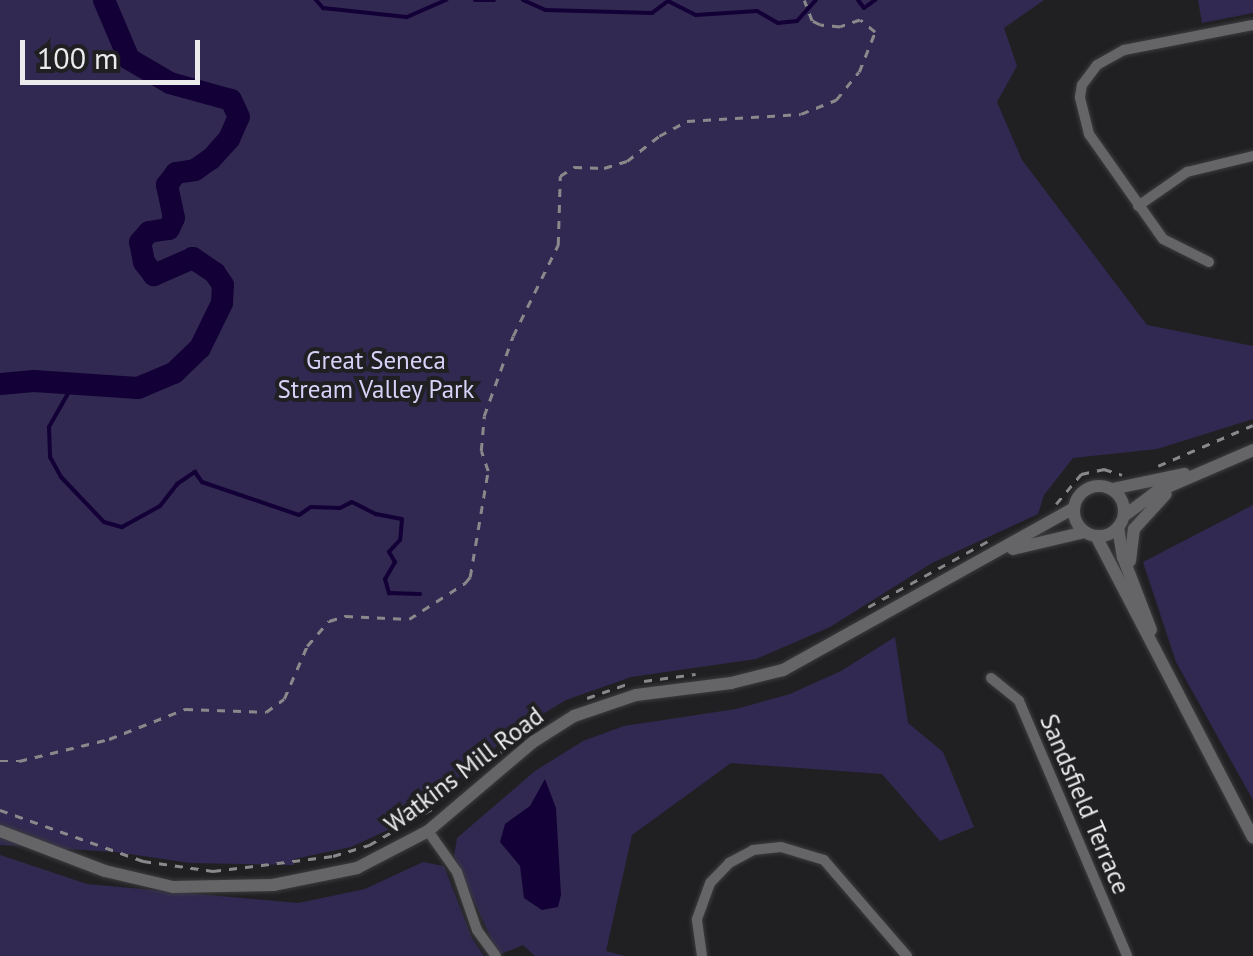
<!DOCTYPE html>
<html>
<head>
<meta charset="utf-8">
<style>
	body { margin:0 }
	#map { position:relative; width:1253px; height:956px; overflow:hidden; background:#202023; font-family:"PT Sans",sans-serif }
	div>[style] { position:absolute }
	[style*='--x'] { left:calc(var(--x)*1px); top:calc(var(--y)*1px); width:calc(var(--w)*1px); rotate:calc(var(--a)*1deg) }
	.green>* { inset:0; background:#312951 }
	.water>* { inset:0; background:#130036 }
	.stream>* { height:4px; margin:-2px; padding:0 2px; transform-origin:2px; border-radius:2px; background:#130036 }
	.river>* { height:22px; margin:-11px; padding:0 11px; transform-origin:11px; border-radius:11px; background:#130036 }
	.path>* { height:2.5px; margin-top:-1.25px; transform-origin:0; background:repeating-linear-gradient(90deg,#89898b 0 8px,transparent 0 16px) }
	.roads { filter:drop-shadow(0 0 2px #3c3c3e) drop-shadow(0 0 2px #3c3c3e) }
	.minor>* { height:10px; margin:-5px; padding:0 5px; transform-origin:5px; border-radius:5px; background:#656568 }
	.tertiary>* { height:12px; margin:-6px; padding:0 6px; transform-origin:6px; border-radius:6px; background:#656568 }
	.tertiary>.ring { margin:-6px; padding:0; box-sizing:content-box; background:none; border:12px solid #656568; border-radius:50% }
	span { translate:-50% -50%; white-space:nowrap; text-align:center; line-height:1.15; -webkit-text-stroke:8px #202023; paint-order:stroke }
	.park-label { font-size:25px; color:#d6d2f8 }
	.street-label { font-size:25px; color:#ebebed }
	.scale { position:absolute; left:20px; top:40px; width:180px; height:45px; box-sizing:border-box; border:5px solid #ebebed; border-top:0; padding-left:12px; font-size:30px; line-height:35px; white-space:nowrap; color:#ebebed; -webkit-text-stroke:8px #202023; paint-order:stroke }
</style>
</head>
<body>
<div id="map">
	<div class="green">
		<i style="clip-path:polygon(0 0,1044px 0,1004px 28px,1017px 66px,997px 102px,1022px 160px,1147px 325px,1253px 346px,1253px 419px,1157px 449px,1073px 458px,1044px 495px,1038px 514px,932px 563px,830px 627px,756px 659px,631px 677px,566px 700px,518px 729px,403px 823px,351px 847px,294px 859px,294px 865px,190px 863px,116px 852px,0 845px)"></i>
		<i style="clip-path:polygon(1198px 0,1253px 0,1253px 13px,1202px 23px)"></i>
		<i style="clip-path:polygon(1253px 505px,1253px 800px,1176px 662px,1143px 562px)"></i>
		<i style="clip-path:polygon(895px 637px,908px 723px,943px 752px,974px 827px,940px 841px,882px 774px,731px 763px,632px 835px,606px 951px,625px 956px,535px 956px,523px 945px,501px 954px,495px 948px,454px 856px,457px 838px,535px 771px,583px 741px,624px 726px,736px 709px,790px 694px,841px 671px)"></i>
		<i style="clip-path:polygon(0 855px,87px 884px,298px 903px,365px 889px,423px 862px,444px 866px,472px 938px,484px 956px,0 956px)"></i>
	</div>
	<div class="water">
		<i style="clip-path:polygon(545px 779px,556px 808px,561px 895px,558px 907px,542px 910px,524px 898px,520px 866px,500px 842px,505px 824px,530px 806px)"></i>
	</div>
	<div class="stream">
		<i style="--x:316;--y:0;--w:11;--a:49"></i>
		<i style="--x:323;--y:8;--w:84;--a:6.1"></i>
		<i style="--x:407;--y:17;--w:43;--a:-23.6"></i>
		<i style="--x:475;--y:0;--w:19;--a:0"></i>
		<i style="--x:523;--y:0;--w:24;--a:24"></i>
		<i style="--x:545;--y:10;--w:107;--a:1.6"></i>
		<i style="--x:652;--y:13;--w:20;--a:-37"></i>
		<i style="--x:668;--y:1;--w:31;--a:27"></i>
		<i style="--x:696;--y:15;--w:61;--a:-3.8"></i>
		<i style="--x:757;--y:11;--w:24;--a:30"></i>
		<i style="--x:778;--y:23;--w:19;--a:-6"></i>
		<i style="--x:797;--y:21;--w:28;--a:-48"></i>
		<i style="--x:858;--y:0;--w:10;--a:53"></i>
		<i style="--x:864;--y:8;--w:14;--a:-36"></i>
		<i style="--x:74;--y:383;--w:51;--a:119.6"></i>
		<i style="--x:49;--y:427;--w:30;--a:88"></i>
		<i style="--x:50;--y:457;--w:23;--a:61"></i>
		<i style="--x:61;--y:477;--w:62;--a:46.3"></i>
		<i style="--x:104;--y:522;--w:19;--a:16"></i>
		<i style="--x:122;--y:527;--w:43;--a:-28.9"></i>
		<i style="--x:160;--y:506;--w:28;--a:-52"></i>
		<i style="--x:177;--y:484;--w:22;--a:-34"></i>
		<i style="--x:195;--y:472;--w:12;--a:55"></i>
		<i style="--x:202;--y:482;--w:102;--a:18.8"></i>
		<i style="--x:299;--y:515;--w:14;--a:-34"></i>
		<i style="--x:311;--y:507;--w:29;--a:2"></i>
		<i style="--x:340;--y:508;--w:13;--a:-27"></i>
		<i style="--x:352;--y:502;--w:27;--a:27"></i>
		<i style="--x:376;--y:514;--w:26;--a:11"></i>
		<i style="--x:402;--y:519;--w:21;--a:95"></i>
		<i style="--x:400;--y:540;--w:16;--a:133"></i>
		<i style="--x:389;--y:552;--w:12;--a:59"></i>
		<i style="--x:395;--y:562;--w:20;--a:120"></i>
		<i style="--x:385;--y:579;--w:15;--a:74"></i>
		<i style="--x:389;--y:593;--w:31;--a:2"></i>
	</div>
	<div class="river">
		<i style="--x:0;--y:384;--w:34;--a:-5"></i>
		<i style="--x:34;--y:381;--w:104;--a:3.9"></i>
		<i style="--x:138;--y:388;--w:39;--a:-23"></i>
		<i style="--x:174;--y:373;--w:36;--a:-44"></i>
		<i style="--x:200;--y:348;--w:50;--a:-63.9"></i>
		<i style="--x:222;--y:303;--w:18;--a:-87"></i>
		<i style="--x:223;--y:285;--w:14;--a:-124"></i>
		<i style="--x:215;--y:273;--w:27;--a:-146"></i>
		<i style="--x:193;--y:258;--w:43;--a:156.4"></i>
		<i style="--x:154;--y:275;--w:16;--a:-128"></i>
		<i style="--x:144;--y:262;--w:20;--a:-101"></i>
		<i style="--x:140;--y:242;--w:13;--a:-48"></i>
		<i style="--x:149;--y:232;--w:20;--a:-9"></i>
		<i style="--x:169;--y:229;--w:12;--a:-66"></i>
		<i style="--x:174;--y:218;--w:34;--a:-102"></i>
		<i style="--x:167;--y:185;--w:15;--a:-53"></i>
		<i style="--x:176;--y:173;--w:19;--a:-9"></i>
		<i style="--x:195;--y:170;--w:19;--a:-35"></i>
		<i style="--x:211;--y:159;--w:27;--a:-48"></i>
		<i style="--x:229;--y:139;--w:24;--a:-66"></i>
		<i style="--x:239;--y:117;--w:19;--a:-115"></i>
		<i style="--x:231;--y:100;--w:63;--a:-164.4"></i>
		<i style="--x:170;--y:83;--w:48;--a:-149.7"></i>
		<i style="--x:129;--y:59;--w:64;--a:-113"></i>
	</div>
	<div class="path">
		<i style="--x:1158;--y:466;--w:103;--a:-23.3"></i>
		<i style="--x:1056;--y:504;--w:39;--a:-50"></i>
		<i style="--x:1081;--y:474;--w:24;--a:-12"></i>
		<i style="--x:1104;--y:469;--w:19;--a:18"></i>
		<i style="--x:868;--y:607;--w:137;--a:-28.8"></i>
		<i style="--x:644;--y:681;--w:52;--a:-7.7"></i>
		<i style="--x:587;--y:698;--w:42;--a:-19.3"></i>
		<i style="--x:499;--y:754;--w:17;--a:-40"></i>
		<i style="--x:0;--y:761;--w:19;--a:0"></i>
		<i style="--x:19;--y:761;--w:93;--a:-13.7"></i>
		<i style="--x:109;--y:739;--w:82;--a:-21.5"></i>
		<i style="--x:185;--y:709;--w:81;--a:2.1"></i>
		<i style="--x:266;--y:712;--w:22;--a:-36"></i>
		<i style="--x:284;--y:699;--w:58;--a:-66.5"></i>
		<i style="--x:307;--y:646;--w:33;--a:-49"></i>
		<i style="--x:329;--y:621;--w:17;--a:-17"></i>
		<i style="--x:345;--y:616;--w:64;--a:2.7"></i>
		<i style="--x:409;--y:619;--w:67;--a:-32.7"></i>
		<i style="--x:465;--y:583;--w:8;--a:-50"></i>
		<i style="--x:470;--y:577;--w:108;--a:-80.4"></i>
		<i style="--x:488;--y:471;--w:21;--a:-109"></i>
		<i style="--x:481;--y:451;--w:35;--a:-85"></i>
		<i style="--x:484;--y:416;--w:85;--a:-70.1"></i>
		<i style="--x:513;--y:336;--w:102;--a:-63.7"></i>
		<i style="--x:558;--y:245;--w:69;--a:-88.3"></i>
		<i style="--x:560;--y:176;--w:17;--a:-33"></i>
		<i style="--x:574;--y:167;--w:30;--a:2"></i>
		<i style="--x:604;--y:168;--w:24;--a:-17"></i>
		<i style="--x:627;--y:161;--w:41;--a:-38"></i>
		<i style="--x:659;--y:136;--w:32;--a:-28"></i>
		<i style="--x:687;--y:121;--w:114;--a:-3.5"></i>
		<i style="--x:801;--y:114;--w:38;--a:-22"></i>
		<i style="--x:836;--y:100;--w:36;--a:-51"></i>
		<i style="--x:859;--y:72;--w:43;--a:-68.2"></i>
		<i style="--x:875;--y:32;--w:19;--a:-141"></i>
		<i style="--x:860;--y:20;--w:21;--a:161"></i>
		<i style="--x:840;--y:27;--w:20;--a:-174"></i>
		<i style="--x:820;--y:25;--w:9;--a:-153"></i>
		<i style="--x:812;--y:21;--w:22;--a:-111"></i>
		<i style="--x:0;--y:810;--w:152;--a:19.6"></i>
		<i style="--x:143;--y:861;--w:71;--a:8.1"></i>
		<i style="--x:213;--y:871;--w:121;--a:-7.1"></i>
		<i style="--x:333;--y:856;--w:38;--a:-17"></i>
		<i style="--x:369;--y:845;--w:76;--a:-29.9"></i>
	</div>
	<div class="roads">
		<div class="minor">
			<i style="--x:1138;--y:206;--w:60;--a:-34.8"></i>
			<i style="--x:1187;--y:172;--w:68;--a:-13.6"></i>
			<i style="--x:1209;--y:262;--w:51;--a:-153.4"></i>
			<i style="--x:1163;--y:239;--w:128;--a:-125.2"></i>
			<i style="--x:1089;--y:134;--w:38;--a:-104"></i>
			<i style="--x:1080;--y:97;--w:12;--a:-81"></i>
			<i style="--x:1082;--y:85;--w:25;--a:-53"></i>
			<i style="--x:1097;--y:65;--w:31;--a:-29"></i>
			<i style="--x:1124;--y:50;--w:131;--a:-11"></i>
			<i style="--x:991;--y:678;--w:36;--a:39"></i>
			<i style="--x:1019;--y:701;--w:277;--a:67"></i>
			<i style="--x:428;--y:831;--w:50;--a:54.7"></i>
			<i style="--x:457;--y:872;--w:61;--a:71"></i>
			<i style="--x:477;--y:930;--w:32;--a:54"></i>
			<i style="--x:702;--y:956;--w:37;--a:-98"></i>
			<i style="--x:697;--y:919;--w:38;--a:-70"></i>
			<i style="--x:710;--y:883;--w:28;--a:-46"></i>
			<i style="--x:729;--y:863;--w:27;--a:-28"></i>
			<i style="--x:753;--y:850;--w:28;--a:-6"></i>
			<i style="--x:781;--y:847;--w:45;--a:16.8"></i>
			<i style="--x:824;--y:860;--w:127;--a:49.2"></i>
		</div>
		<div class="tertiary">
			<i class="ring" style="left:1074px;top:486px;width:38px;height:38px"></i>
			<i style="--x:1112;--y:489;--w:74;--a:-11.8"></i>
			<i style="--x:1124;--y:516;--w:40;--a:-37"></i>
			<i style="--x:1156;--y:492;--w:106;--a:-23.4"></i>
			<i style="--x:1118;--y:527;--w:30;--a:81"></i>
			<i style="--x:1123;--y:557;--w:78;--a:69"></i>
			<i style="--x:1096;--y:536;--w:340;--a:62.5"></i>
			<i style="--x:1013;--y:549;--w:74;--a:-13.3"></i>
			<i style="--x:1130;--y:561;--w:32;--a:-83"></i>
			<i style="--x:1134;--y:529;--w:47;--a:-47.6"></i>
			<i style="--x:0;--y:831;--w:112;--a:20.9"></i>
			<i style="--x:105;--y:871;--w:70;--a:13.2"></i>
			<i style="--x:173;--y:887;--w:100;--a:-1.1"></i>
			<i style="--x:273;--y:885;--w:86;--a:-11.4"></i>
			<i style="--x:357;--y:868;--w:80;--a:-27.5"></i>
			<i style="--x:428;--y:831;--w:138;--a:-40.3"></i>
			<i style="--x:533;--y:742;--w:49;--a:-32.4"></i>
			<i style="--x:574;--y:716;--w:65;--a:-18.7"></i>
			<i style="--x:636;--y:695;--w:96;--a:-7.2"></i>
			<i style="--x:731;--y:683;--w:54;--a:-14"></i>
			<i style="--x:783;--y:670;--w:333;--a:-29.1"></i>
		</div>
	</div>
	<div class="park-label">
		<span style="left:376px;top:375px">Great Seneca<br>Stream Valley Park</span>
	</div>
	<div class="street-label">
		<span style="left:464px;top:770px;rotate:-37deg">Watkins Mill Road</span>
		<span style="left:1085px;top:804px;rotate:67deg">Sandsfield Terrace</span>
	</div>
	<div class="scale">100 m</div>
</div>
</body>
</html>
